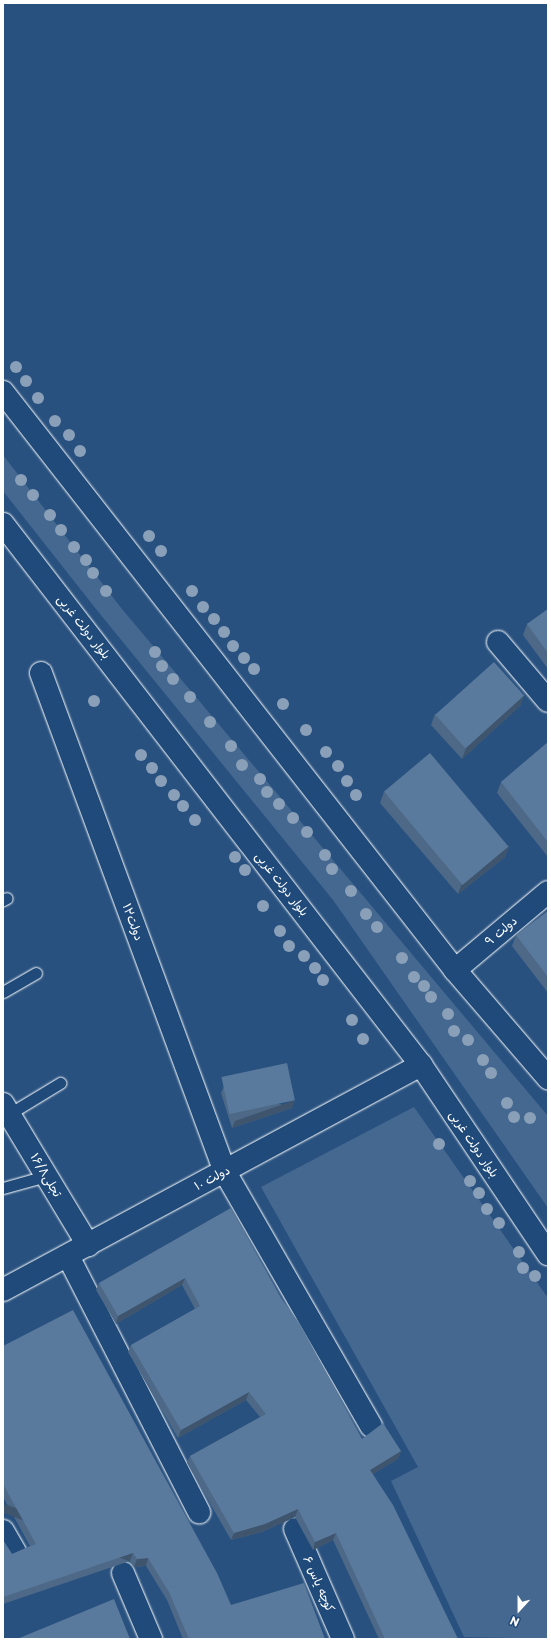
<!DOCTYPE html>
<html>
<head>
<meta charset="utf-8">
<style>
	body { margin:0 }
	#map { position:relative; width:551px; height:1642px; overflow:hidden; background:#28517f; font-family:"Playpen Sans","Playpen Sans Arabic",sans-serif }
	div>[style] { position:absolute }
	[style*='--x'] { left:calc(var(--x)*1px); top:calc(var(--y)*1px); width:calc(var(--w)*1px); rotate:calc(var(--a)*1deg) }
	.green>* { inset:0; background:#446890 }
	.roads { filter:drop-shadow(0 0 1px #fff) drop-shadow(0 0 1px #fff) }
	.service>* { height:11px; margin:-5.5px; padding:0 5.5px; transform-origin:5.5px; border-radius:5.5px; background:#1f4a7a }
	.minor>* { height:22px; margin:-11px; padding:0 11px; transform-origin:11px; border-radius:11px; background:#1f4a7a }
	.secondary>* { height:22px; margin:-11px; padding:0 11px; transform-origin:11px; border-radius:11px; background:#1f4a7a }
	.trees>* { width:12px; height:12px; margin:-6px; border-radius:50%; background:#8aa0b9 }
	.wall>* { inset:0; background:#4d6987 }
	.shaded-wall>* { inset:0; background:#3f556e; transform-origin:0 0 }
	.building>* { inset:0; background:#5a7a9d; transform-origin:0 0 }
	span { translate:-50% -50%; white-space:nowrap; text-align:center; line-height:1.15; -webkit-text-stroke:3px #1f4a7a; paint-order:stroke }
	.street-label { font-size:12px; color:#fff }
	.frame { position:absolute; inset:0; border:4px solid #fff; pointer-events:none }
	.north { position:absolute; left:499px; top:1590px; width:40px; height:40px; -webkit-text-stroke:3px #1f4a7a; paint-order:stroke; rotate:201deg; font-size:11px; font-weight:700; line-height:16px; text-align:center; color:#fff }
	.north::after { content:''; display:block; margin:auto; width:14px; height:18px; background:#fff; clip-path:polygon(50% 0,100% 100%,50% 72%,0 100%) }
</style>
</head>
<body>
<div id="map">
	<div class="green">
		<i style="clip-path:polygon(3px 455px,122px 609px,548px 1116px,548px 1208px,333px 900px,96px 609px,3px 491px)"></i>
		<i style="clip-path:polygon(414px 1107px,548px 1298px,548px 1639px,464px 1637px,391px 1481px,418px 1467px,261px 1187px)"></i>
	</div>
	<div class="roads">
		<div class="service">
			<i style="--x:3;--y:900;--w:4;--a:-27"></i>
			<i style="--x:3;--y:992;--w:38;--a:-30"></i>
			<i style="--x:9;--y:1114;--w:60;--a:-31.3"></i>
			<i style="--x:3;--y:1188;--w:45;--a:-15.6"></i>
		</div>
		<div class="minor">
			<i style="--x:498;--y:642;--w:77;--a:49.7"></i>
			<i style="--x:41;--y:673;--w:532;--a:69.76"></i>
			<i style="--x:225;--y:1172;--w:293;--a:60.1"></i>
			<i style="--x:455;--y:970;--w:121;--a:-40"></i>
			<i style="--x:3;--y:1104;--w:165;--a:58.9"></i>
			<i style="--x:68;--y:1256;--w:288;--a:62.9"></i>
			<i style="--x:3;--y:1290;--w:475;--a:-28.3"></i>
			<i style="--x:295;--y:1529;--w:120;--a:66.4"></i>
			<i style="--x:3;--y:1531;--w:24;--a:60"></i>
			<i style="--x:123;--y:1573;--w:72;--a:67"></i>
		</div>
		<div class="secondary">
			<i style="--x:3;--y:392;--w:734;--a:51.97"></i>
			<i style="--x:455;--y:970;--w:143;--a:49.3"></i>
			<i style="--x:3;--y:524;--w:684;--a:52.31"></i>
			<i style="--x:421;--y:1065;--w:228;--a:56.1"></i>
		</div>
	</div>
	<div class="trees">
		<i style="left:16px;top:367px"></i>
		<i style="left:26px;top:381px"></i>
		<i style="left:38px;top:398px"></i>
		<i style="left:55px;top:421px"></i>
		<i style="left:69px;top:435px"></i>
		<i style="left:80px;top:451px"></i>
		<i style="left:21px;top:480px"></i>
		<i style="left:33px;top:495px"></i>
		<i style="left:50px;top:515px"></i>
		<i style="left:61px;top:530px"></i>
		<i style="left:149px;top:536px"></i>
		<i style="left:74px;top:547px"></i>
		<i style="left:161px;top:551px"></i>
		<i style="left:86px;top:560px"></i>
		<i style="left:93px;top:573px"></i>
		<i style="left:106px;top:591px"></i>
		<i style="left:192px;top:591px"></i>
		<i style="left:203px;top:607px"></i>
		<i style="left:214px;top:619px"></i>
		<i style="left:224px;top:632px"></i>
		<i style="left:233px;top:646px"></i>
		<i style="left:155px;top:652px"></i>
		<i style="left:244px;top:658px"></i>
		<i style="left:162px;top:666px"></i>
		<i style="left:254px;top:669px"></i>
		<i style="left:173px;top:679px"></i>
		<i style="left:190px;top:697px"></i>
		<i style="left:94px;top:701px"></i>
		<i style="left:283px;top:704px"></i>
		<i style="left:210px;top:722px"></i>
		<i style="left:306px;top:730px"></i>
		<i style="left:231px;top:746px"></i>
		<i style="left:326px;top:752px"></i>
		<i style="left:141px;top:755px"></i>
		<i style="left:242px;top:765px"></i>
		<i style="left:338px;top:766px"></i>
		<i style="left:152px;top:768px"></i>
		<i style="left:260px;top:779px"></i>
		<i style="left:161px;top:781px"></i>
		<i style="left:347px;top:781px"></i>
		<i style="left:267px;top:792px"></i>
		<i style="left:174px;top:795px"></i>
		<i style="left:356px;top:795px"></i>
		<i style="left:279px;top:804px"></i>
		<i style="left:183px;top:806px"></i>
		<i style="left:293px;top:818px"></i>
		<i style="left:195px;top:820px"></i>
		<i style="left:307px;top:832px"></i>
		<i style="left:325px;top:855px"></i>
		<i style="left:235px;top:857px"></i>
		<i style="left:332px;top:869px"></i>
		<i style="left:245px;top:870px"></i>
		<i style="left:351px;top:891px"></i>
		<i style="left:263px;top:906px"></i>
		<i style="left:366px;top:914px"></i>
		<i style="left:377px;top:927px"></i>
		<i style="left:280px;top:931px"></i>
		<i style="left:289px;top:946px"></i>
		<i style="left:304px;top:956px"></i>
		<i style="left:402px;top:958px"></i>
		<i style="left:315px;top:968px"></i>
		<i style="left:414px;top:977px"></i>
		<i style="left:323px;top:980px"></i>
		<i style="left:424px;top:986px"></i>
		<i style="left:431px;top:997px"></i>
		<i style="left:448px;top:1014px"></i>
		<i style="left:352px;top:1020px"></i>
		<i style="left:454px;top:1031px"></i>
		<i style="left:363px;top:1039px"></i>
		<i style="left:468px;top:1040px"></i>
		<i style="left:483px;top:1060px"></i>
		<i style="left:491px;top:1073px"></i>
		<i style="left:507px;top:1103px"></i>
		<i style="left:514px;top:1117px"></i>
		<i style="left:530px;top:1118px"></i>
		<i style="left:439px;top:1144px"></i>
		<i style="left:470px;top:1181px"></i>
		<i style="left:479px;top:1193px"></i>
		<i style="left:487px;top:1209px"></i>
		<i style="left:499px;top:1223px"></i>
		<i style="left:519px;top:1252px"></i>
		<i style="left:523px;top:1268px"></i>
		<i style="left:535px;top:1276px"></i>
	</div>
	<div class="wall">
		<i style="clip-path:polygon(548px 609px,548px 669px,523px 635px,527px 624px)"></i>
		<i style="clip-path:polygon(524px 695px,520px 706px,462px 759px,431px 725px,435px 714px)"></i>
		<i style="clip-path:polygon(548px 742px,548px 857px,497px 793px,501px 782px)"></i>
		<i style="clip-path:polygon(384px 792px,509px 846px,505px 857px,458px 894px,380px 803px)"></i>
		<i style="clip-path:polygon(548px 911px,548px 993px,512px 946px,516px 935px)"></i>
		<i style="clip-path:polygon(224px 1086px,292px 1108px,232px 1128px,221px 1093px)"></i>
		<i style="clip-path:polygon(231px 1208px,281px 1298px,362px 1439px,401px 1451px,398px 1459px,373px 1474px,458px 1639px,379px 1639px,333px 1540px,313px 1550px,295px 1517px,262px 1532px,231px 1540px,187px 1463px,190px 1456px,260px 1417px,246px 1400px,178px 1438px,128px 1352px,131px 1345px,195px 1309px,182px 1285px,116px 1324px,96px 1290px,99px 1283px)"></i>
		<i style="clip-path:polygon(3px 1346px,231px 1605px,325px 1639px,183px 1639px,167px 1600px,146px 1566px,134px 1567px,130px 1561px,3px 1604px,3px 1540px,12px 1554px,30px 1546px,3px 1497px)"></i>
	</div>
	<div class="shaded-wall">
		<i style="clip-path:polygon(524px 695px,520px 706px,462px 759px,466px 748px)"></i>
		<i style="clip-path:polygon(509px 846px,505px 857px,458px 894px,462px 883px)"></i>
		<i style="clip-path:polygon(295px 1100px,292px 1108px,232px 1128px,235px 1121px)"></i>
		<i style="clip-path:polygon(185px 1278px,182px 1285px,116px 1324px,118px 1316px)"></i>
		<i style="clip-path:polygon(249px 1392px,246px 1400px,178px 1438px,181px 1430px)"></i>
		<i style="clip-path:polygon(401px 1451px,398px 1459px,368px 1477px,370px 1470px)"></i>
		<i style="clip-path:polygon(298px 1509px,295px 1517px,262px 1532px,231px 1540px,234px 1533px)"></i>
		<i style="clip-path:polygon(336px 1533px,333px 1540px,313px 1550px,315px 1542px)"></i>
		<i style="left:133px;top:1553px;width:9px;height:137px;rotate:111deg"></i>
		<i style="clip-path:polygon(148px 1558px,146px 1566px,134px 1567px,137px 1559px)"></i>
	</div>
	<div class="building">
		<i style="clip-path:polygon(548px 609px,548px 653px,527px 624px)"></i>
		<i style="left:494px;top:662px;width:45px;height:79px;rotate:48deg"></i>
		<i style="clip-path:polygon(548px 742px,548px 842px,501px 782px)"></i>
		<i style="left:430px;top:753px;width:122px;height:60px;rotate:50deg"></i>
		<i style="clip-path:polygon(548px 911px,548px 977px,516px 935px)"></i>
		<i style="left:287px;top:1063px;width:38px;height:67px;rotate:78deg"></i>
		<i style="clip-path:polygon(231px 1208px,281px 1298px,300px 1324px,362px 1439px,383px 1423px,401px 1451px,370px 1470px,393px 1505px,458px 1639px,385px 1639px,336px 1533px,315px 1542px,298px 1509px,265px 1524px,234px 1533px,190px 1456px,266px 1414px,249px 1392px,181px 1430px,131px 1345px,200px 1306px,185px 1278px,118px 1316px,99px 1283px)"></i>
		<i style="clip-path:polygon(73px 1310px,217px 1573px,231px 1605px,304px 1583px,325px 1639px,189px 1639px,169px 1592px,148px 1558px,137px 1559px,133px 1553px,3px 1597px,3px 1540px,12px 1554px,36px 1544px,3px 1484px,3px 1346px)"></i>
		<i style="clip-path:polygon(114px 1599px,130px 1639px,17px 1639px)"></i>
	</div>
	<div class="street-label">
		<span style="left:84px;top:627px;rotate:52deg">بلوار دولت غربی</span>
		<span style="left:282px;top:884px;rotate:52deg">بلوار دولت غربی</span>
		<span style="left:133px;top:922px;rotate:70deg">۱۲دولت</span>
		<span style="left:501px;top:931px;rotate:-40deg">۹ دولت</span>
		<span style="left:474px;top:1144px;rotate:56deg">بلوار دولت غربی</span>
		<span style="left:46px;top:1175px;rotate:59deg">تجلی۱۶/۸</span>
		<span style="left:212px;top:1178px;rotate:-28deg">۱۰ دولت</span>
		<span style="left:319px;top:1584px;rotate:66deg">کوچه یاس ۶</span>
	</div>
	<div class="frame"></div>
	<div class="north">N</div>
</div>
</body>
</html>
